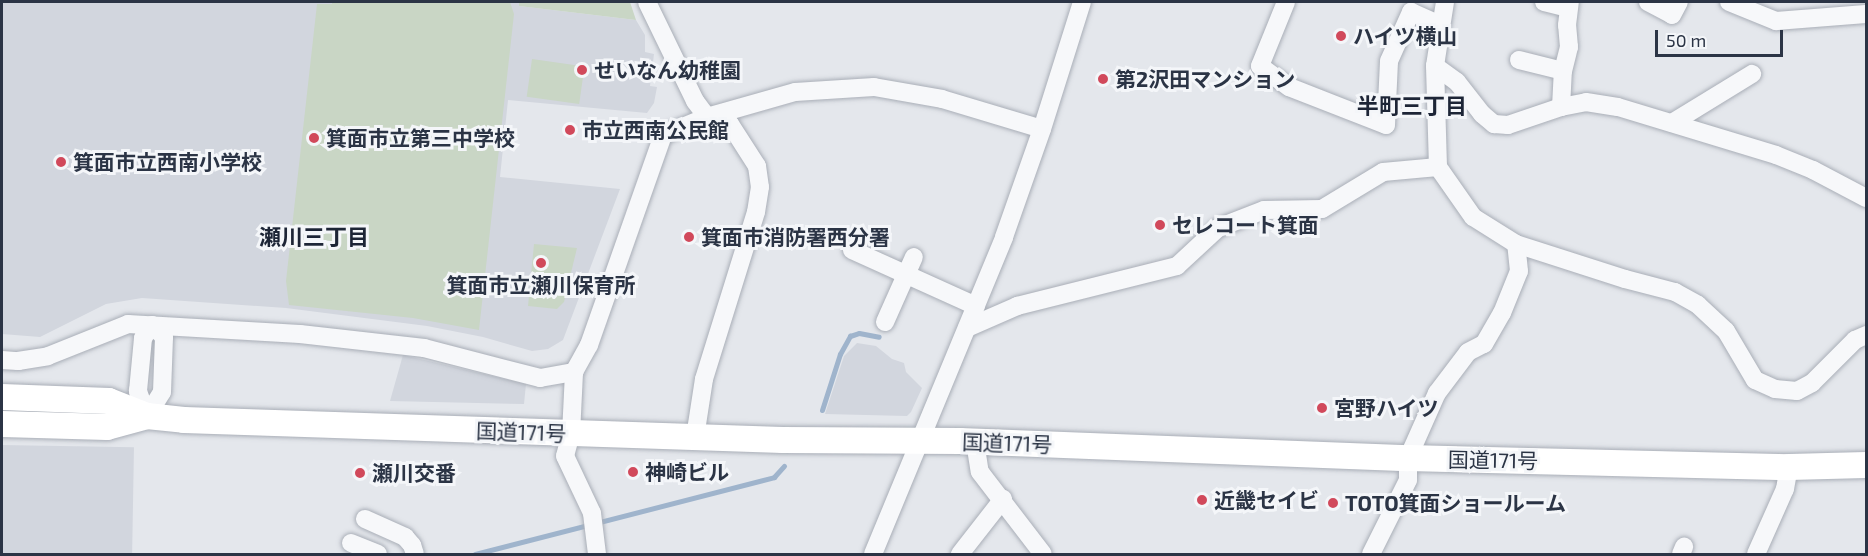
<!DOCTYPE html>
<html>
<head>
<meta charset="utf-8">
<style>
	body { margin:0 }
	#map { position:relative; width:1868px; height:556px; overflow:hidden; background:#e4e7ec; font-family:"Exo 2","Noto Sans JP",sans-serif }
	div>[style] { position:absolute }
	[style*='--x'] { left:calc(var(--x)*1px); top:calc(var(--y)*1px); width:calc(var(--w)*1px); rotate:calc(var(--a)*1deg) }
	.built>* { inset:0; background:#d2d6de; transform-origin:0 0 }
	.green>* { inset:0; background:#c9d6c5; transform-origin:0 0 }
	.stream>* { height:5px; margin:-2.5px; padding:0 2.5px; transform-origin:2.5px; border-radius:2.5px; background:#9fb4cc }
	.roads { filter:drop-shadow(0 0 2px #a9aeb7) drop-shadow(0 0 2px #a9aeb7) }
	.minor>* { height:18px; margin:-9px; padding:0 9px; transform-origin:9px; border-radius:9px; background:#f7f8fa }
	.highway>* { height:26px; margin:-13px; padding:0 13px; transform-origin:13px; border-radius:13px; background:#fff }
	.dots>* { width:16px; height:16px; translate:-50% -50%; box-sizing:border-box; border:3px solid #f4f6f9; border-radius:50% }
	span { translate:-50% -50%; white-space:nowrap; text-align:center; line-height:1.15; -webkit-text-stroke:6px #f4f6f9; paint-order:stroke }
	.poi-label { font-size:21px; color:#2b3445; font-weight:700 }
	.left { translate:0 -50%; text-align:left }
	.street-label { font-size:21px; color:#2b3445 }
	.neighbourhood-label { font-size:22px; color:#1d2536; font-weight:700 }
	.frame { position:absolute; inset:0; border:3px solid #2b3445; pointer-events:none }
	.scale { position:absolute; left:1655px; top:30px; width:128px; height:27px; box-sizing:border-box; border:3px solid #2b3445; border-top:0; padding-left:8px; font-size:18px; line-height:21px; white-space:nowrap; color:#2b3445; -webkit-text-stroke:4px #f4f6f9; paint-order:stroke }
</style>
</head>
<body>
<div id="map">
	<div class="built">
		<i style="clip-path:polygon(2px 2px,519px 2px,519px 6px,636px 20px,645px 35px,645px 52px,654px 54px,650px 86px,657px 87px,654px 103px,647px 113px,508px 100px,500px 177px,620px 189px,563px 340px,548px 349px,532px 351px,483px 337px,427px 326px,286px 308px,142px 298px,106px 304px,40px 337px,2px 334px)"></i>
		<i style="clip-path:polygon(857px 343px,876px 346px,892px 359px,904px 363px,906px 372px,922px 388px,911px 412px,907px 416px,825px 414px,844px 356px)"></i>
		<i style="clip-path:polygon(403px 355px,526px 384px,524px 404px,390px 401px)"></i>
		<i style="left:2px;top:445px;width:132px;height:109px;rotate:1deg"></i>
	</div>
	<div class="green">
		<i style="clip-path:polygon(332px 2px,510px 2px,514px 14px,479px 330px,413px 318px,289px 305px,286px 281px,317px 4px,332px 4px)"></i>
		<i style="clip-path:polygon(519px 2px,630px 2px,636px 20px,519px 6px)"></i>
		<i style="left:532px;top:59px;width:53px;height:38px;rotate:8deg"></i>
		<i style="clip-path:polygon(534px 244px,577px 248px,564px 302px,557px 309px,528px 306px)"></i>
	</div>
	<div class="stream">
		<i style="--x:822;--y:410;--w:59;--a:-72.2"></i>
		<i style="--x:840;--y:354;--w:21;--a:-61"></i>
		<i style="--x:850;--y:336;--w:9;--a:-18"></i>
		<i style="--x:859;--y:333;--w:20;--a:11"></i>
		<i style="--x:475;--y:554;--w:309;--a:-14.4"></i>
		<i style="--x:774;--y:477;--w:15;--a:-48"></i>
	</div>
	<div class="roads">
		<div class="minor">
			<i style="--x:647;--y:2;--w:110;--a:64.1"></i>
			<i style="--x:695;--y:101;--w:20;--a:53"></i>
			<i style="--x:707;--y:117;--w:24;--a:17"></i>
			<i style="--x:730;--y:124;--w:50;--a:57.3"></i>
			<i style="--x:757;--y:166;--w:21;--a:82"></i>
			<i style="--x:760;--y:187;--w:25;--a:99"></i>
			<i style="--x:756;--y:212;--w:175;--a:107.3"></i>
			<i style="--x:704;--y:379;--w:59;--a:98.8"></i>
			<i style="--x:1286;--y:2;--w:69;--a:112.1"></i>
			<i style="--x:1260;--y:66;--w:36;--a:36"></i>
			<i style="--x:1289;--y:87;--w:104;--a:21.4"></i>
			<i style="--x:1386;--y:125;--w:64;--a:-87.3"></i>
			<i style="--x:1389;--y:61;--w:54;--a:-65.8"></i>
			<i style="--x:1411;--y:12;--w:32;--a:24"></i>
			<i style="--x:1445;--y:2;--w:65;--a:98.9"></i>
			<i style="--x:1435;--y:66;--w:101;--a:88.3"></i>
			<i style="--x:1438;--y:167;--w:61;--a:55"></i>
			<i style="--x:1473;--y:217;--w:51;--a:32.1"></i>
			<i style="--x:1516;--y:244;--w:114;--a:17.8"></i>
			<i style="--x:1625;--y:279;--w:52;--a:14.6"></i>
			<i style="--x:1675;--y:292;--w:26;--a:29"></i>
			<i style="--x:1698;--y:305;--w:38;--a:43"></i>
			<i style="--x:1726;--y:331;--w:57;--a:59.4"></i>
			<i style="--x:1755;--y:380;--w:22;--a:24"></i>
			<i style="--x:1775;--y:389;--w:22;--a:5"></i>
			<i style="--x:1797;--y:391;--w:17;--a:-28"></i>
			<i style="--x:1812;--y:383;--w:61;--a:-45"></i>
			<i style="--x:1855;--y:340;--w:12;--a:-24"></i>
			<i style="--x:1544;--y:2;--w:25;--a:14"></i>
			<i style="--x:1648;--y:2;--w:27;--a:28"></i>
			<i style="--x:1672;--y:15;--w:15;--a:-62"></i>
			<i style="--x:1729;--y:2;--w:51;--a:22"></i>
			<i style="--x:1776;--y:21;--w:90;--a:-4.4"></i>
			<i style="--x:1519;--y:60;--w:45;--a:14"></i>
			<i style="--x:1435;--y:66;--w:27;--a:36"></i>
			<i style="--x:1457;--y:82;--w:41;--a:52"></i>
			<i style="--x:1482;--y:114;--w:16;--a:40"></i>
			<i style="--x:1494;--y:124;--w:14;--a:4"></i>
			<i style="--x:1508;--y:125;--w:56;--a:-18.8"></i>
			<i style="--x:1561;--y:107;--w:25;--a:-11"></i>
			<i style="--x:1586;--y:102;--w:32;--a:9"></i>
			<i style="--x:1618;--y:107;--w:165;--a:16.9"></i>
			<i style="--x:1776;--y:155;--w:40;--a:22"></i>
			<i style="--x:1813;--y:170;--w:60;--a:27.8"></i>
			<i style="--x:1561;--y:107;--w:36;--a:-87"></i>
			<i style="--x:1563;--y:71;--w:25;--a:-76"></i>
			<i style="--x:1569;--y:47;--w:22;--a:-95"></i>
			<i style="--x:1567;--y:25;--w:23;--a:-83"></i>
			<i style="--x:1672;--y:123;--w:94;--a:-31.5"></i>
			<i style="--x:852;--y:250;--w:136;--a:24.3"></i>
			<i style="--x:885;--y:322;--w:71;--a:-66"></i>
			<i style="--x:967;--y:328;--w:55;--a:-23.7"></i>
			<i style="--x:1017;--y:306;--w:165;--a:-14"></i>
			<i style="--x:1177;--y:266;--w:56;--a:-42.8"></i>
			<i style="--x:1218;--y:228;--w:49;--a:-21.4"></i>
			<i style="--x:1264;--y:210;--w:58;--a:-1"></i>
			<i style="--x:1322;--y:209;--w:71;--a:-31.2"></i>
			<i style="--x:1383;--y:172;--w:55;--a:-5.2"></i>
			<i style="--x:2;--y:360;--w:16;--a:4"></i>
			<i style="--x:18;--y:361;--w:30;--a:-9"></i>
			<i style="--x:48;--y:356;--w:86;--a:-21.8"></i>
			<i style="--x:128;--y:324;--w:172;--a:3.3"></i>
			<i style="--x:300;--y:334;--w:125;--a:6.4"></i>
			<i style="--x:424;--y:348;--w:120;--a:14.5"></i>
			<i style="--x:540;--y:378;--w:35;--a:-10"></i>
			<i style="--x:147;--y:416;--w:28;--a:-58"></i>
			<i style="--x:162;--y:392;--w:55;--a:-87.9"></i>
			<i style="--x:164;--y:337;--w:17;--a:-135"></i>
			<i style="--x:147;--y:416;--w:27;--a:-110"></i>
			<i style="--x:138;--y:391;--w:53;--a:-84.6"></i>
			<i style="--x:143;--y:338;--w:16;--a:-55"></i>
			<i style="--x:975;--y:442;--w:30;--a:81"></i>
			<i style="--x:980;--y:472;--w:103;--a:52.5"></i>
			<i style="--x:365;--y:519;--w:44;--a:24.2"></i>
			<i style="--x:405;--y:537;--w:11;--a:49"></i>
			<i style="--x:412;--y:545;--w:9;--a:72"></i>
			<i style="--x:351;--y:543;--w:29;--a:22"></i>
			<i style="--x:597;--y:554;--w:41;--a:-97"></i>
			<i style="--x:592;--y:513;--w:63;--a:-115.3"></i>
			<i style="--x:565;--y:456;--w:23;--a:-75"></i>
			<i style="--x:571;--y:434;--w:62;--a:-87.2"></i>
			<i style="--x:574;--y:372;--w:31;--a:-61"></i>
			<i style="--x:589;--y:345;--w:223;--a:-70.6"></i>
			<i style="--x:663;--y:135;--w:48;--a:-22.2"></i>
			<i style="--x:707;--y:117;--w:91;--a:-15.9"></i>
			<i style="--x:795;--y:92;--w:79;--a:-3.6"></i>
			<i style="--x:874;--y:87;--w:69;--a:10"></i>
			<i style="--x:942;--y:99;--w:104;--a:16.7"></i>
			<i style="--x:873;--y:554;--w:343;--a:-67.5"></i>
			<i style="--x:1004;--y:237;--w:114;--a:-70.6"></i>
			<i style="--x:1042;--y:129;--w:133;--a:-72.5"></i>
			<i style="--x:960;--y:554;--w:70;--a:-52"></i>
			<i style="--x:1371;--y:554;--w:83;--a:-63.4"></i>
			<i style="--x:1408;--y:480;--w:22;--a:-90"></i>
			<i style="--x:1408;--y:458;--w:71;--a:-66"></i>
			<i style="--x:1437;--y:393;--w:51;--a:-52.9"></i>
			<i style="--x:1468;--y:352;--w:18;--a:-27"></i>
			<i style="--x:1484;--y:344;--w:36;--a:-60"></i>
			<i style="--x:1502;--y:313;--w:45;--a:-68"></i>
			<i style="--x:1519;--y:271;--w:27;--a:-96"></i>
			<i style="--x:1681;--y:554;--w:8;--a:-67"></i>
			<i style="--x:1756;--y:554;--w:71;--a:-66"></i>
			<i style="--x:1785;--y:489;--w:22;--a:-80"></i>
		</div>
		<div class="highway">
			<i style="--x:2;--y:397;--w:107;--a:2.1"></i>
			<i style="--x:109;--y:401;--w:41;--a:21.5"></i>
			<i style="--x:147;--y:416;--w:37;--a:6"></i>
			<i style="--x:184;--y:420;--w:599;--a:1.91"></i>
			<i style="--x:783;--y:440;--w:177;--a:0.3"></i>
			<i style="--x:960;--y:441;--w:448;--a:2.2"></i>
			<i style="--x:1408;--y:458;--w:381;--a:1.4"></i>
			<i style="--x:1789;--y:467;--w:77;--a:-1.5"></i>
			<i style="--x:2;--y:424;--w:105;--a:1.6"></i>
			<i style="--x:107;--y:427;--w:41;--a:-15.4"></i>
		</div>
	</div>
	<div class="dots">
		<i style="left:1341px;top:36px;background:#d1495b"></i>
		<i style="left:582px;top:70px;background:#d1495b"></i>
		<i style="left:1103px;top:79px;background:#d1495b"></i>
		<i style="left:570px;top:130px;background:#d1495b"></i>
		<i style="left:314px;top:138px;background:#d1495b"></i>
		<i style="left:61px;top:162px;background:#d1495b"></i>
		<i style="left:1160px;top:225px;background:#d1495b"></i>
		<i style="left:689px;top:237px;background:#d1495b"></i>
		<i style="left:541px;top:263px;background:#d1495b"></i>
		<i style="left:1322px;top:408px;background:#d1495b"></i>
		<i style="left:633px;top:472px;background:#d1495b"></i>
		<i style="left:360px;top:473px;background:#d1495b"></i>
		<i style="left:1202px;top:500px;background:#d1495b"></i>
		<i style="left:1333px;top:503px;background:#d1495b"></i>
	</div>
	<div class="poi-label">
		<span class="left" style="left:1353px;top:36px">ハイツ横山</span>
		<span class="left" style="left:594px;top:70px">せいなん幼稚園</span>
		<span class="left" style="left:1115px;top:79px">第2沢田マンション</span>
		<span class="left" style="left:582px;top:130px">市立西南公民館</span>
		<span class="left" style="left:326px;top:138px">箕面市立第三中学校</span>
		<span class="left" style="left:73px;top:162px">箕面市立西南小学校</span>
		<span class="left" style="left:1172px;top:225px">セレコート箕面</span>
		<span class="left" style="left:701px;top:237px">箕面市消防署西分署</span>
		<span style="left:541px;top:285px">箕面市立瀬川保育所</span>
		<span class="left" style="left:1334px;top:408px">宮野ハイツ</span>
		<span class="left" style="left:645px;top:472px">神崎ビル</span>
		<span class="left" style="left:372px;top:473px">瀬川交番</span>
		<span class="left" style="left:1214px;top:500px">近畿セイビ</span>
		<span class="left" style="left:1345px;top:503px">TOTO箕面ショールーム</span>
	</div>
	<div class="street-label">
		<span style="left:521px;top:432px;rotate:2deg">国道171号</span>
		<span style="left:1007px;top:443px;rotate:2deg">国道171号</span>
		<span style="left:1493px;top:460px;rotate:1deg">国道171号</span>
	</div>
	<div class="neighbourhood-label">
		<span style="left:1412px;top:106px">半町三丁目</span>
		<span style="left:314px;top:237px">瀬川三丁目</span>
	</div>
	<div class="frame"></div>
	<div class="scale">50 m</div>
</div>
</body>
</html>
